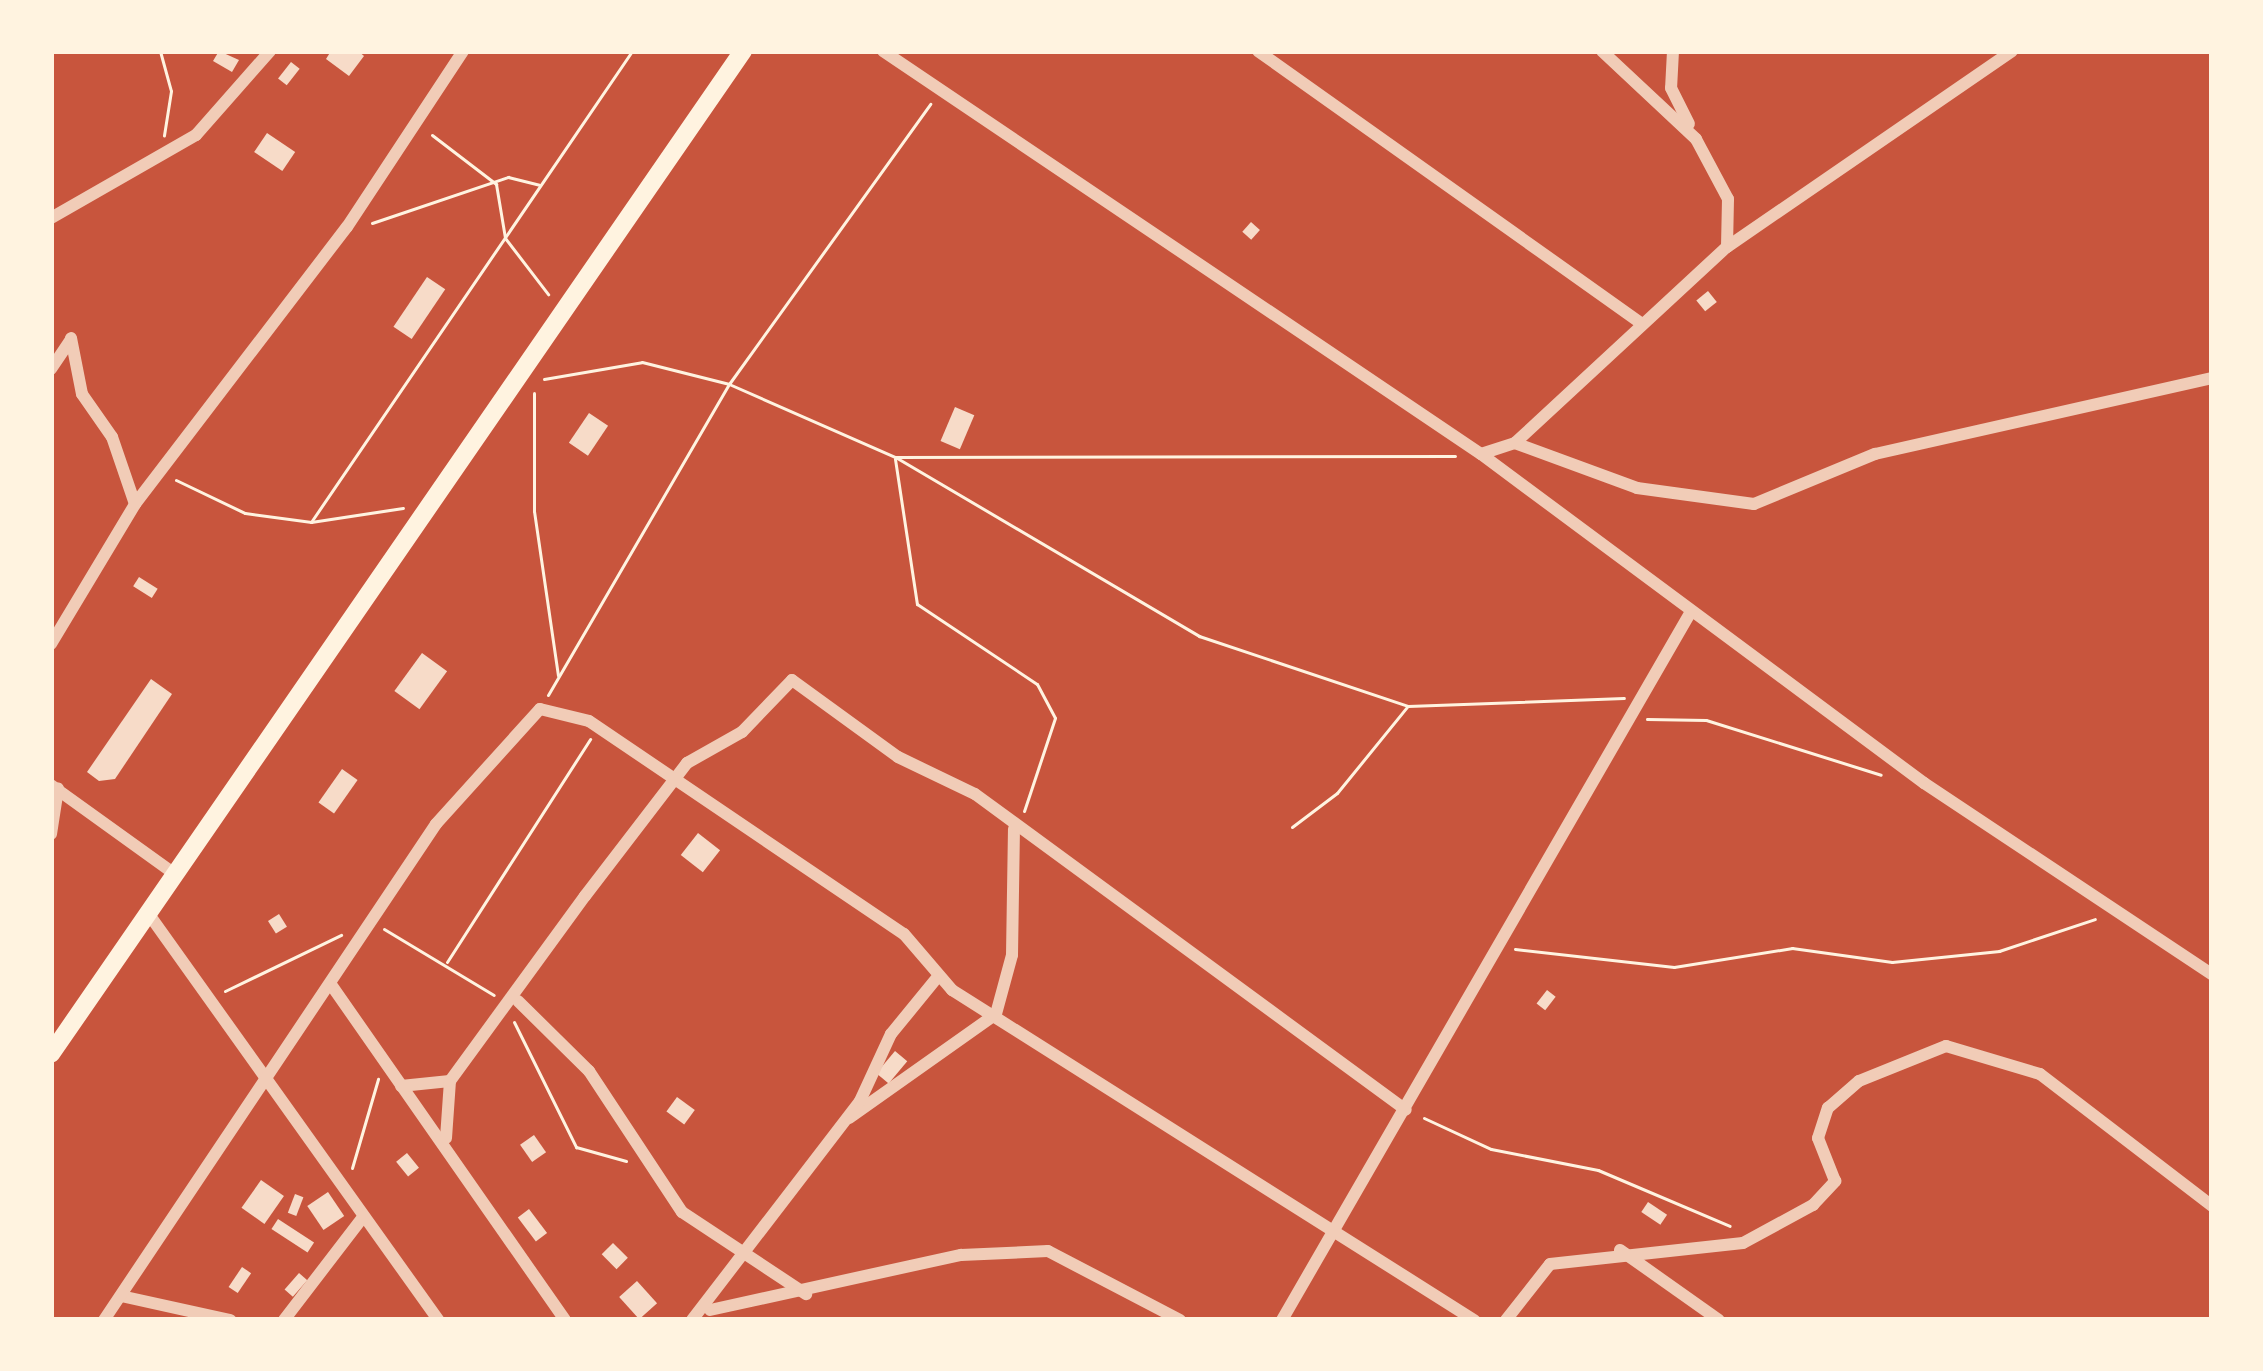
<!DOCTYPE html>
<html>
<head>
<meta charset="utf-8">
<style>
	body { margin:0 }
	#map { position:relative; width:2263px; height:1371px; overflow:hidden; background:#c8553d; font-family:"PT Sans Narrow",sans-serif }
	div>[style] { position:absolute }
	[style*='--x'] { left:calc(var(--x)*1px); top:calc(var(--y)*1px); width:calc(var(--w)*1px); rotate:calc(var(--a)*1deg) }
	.building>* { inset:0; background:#f7dbc8; transform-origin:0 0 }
	.path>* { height:3px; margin:-1.5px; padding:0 1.5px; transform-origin:1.5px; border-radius:1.5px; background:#fff3e0 }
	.minor>* { height:12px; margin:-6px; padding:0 6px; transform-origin:6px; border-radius:6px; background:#f1ccb7 }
	.primary>* { height:18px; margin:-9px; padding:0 9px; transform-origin:9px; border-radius:9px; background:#fff3e0 }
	span { translate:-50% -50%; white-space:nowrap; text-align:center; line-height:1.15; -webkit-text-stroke:9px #fff3e0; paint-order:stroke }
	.frame { position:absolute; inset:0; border:54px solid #fff3e0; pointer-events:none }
</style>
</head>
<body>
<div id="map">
	<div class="building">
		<i style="clip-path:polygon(219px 51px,239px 60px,232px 72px,213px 61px)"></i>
		<i style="clip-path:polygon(331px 51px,358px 51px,364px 56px,349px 76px,326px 59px)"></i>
		<i style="left:291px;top:62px;width:11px;height:21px;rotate:38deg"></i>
		<i style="left:267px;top:133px;width:34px;height:23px;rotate:34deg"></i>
		<i style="left:1251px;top:222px;width:12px;height:13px;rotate:42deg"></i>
		<i style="left:427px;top:277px;width:22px;height:60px;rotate:34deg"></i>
		<i style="left:1708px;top:291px;width:14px;height:15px;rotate:51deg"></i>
		<i style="left:955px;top:407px;width:21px;height:37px;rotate:23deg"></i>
		<i style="left:589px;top:413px;width:23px;height:36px;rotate:34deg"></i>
		<i style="left:139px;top:577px;width:22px;height:11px;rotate:32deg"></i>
		<i style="left:422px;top:653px;width:31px;height:47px;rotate:36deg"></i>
		<i style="clip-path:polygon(151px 679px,172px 694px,115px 779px,99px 781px,87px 772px)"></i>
		<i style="left:342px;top:769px;width:19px;height:41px;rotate:35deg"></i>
		<i style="left:698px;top:833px;width:28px;height:28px;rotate:38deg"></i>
		<i style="left:279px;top:914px;width:15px;height:13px;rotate:58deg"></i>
		<i style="left:1547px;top:990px;width:11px;height:17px;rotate:38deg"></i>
		<i style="left:895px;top:1051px;width:16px;height:29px;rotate:40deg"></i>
		<i style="left:677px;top:1097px;width:22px;height:18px;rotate:36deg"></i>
		<i style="left:534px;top:1135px;width:21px;height:17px;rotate:55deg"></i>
		<i style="left:407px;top:1153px;width:19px;height:14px;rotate:51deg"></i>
		<i style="left:261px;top:1180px;width:28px;height:34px;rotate:35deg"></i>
		<i style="left:328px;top:1192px;width:29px;height:25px;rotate:56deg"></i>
		<i style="left:295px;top:1194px;width:9px;height:20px;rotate:21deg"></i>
		<i style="left:1648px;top:1202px;width:23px;height:12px;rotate:34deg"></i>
		<i style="left:529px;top:1209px;width:30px;height:14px;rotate:53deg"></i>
		<i style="left:278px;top:1219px;width:43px;height:12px;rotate:33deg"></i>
		<i style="left:613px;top:1243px;width:21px;height:16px;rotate:45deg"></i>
		<i style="left:242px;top:1267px;width:11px;height:24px;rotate:34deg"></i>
		<i style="left:299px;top:1273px;width:11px;height:22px;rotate:41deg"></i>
		<i style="left:637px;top:1281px;width:30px;height:24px;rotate:48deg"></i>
	</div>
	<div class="path">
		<i style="--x:160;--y:51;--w:41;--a:74.6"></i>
		<i style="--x:171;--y:91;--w:45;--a:99"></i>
		<i style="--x:432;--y:135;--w:81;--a:37.4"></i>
		<i style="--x:496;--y:184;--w:55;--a:80.5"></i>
		<i style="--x:505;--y:238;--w:71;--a:52.5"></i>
		<i style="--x:372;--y:223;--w:144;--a:-18.7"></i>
		<i style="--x:508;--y:177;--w:32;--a:14"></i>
		<i style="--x:544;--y:379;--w:99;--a:-9.8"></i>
		<i style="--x:642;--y:362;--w:90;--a:14.2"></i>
		<i style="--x:729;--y:384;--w:181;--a:23.7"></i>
		<i style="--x:895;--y:457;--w:560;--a:-0.1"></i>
		<i style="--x:534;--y:393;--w:118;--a:90"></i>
		<i style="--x:534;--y:511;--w:166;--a:81.7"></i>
		<i style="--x:897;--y:458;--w:351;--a:30.5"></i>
		<i style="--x:1199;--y:636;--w:220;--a:18.5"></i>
		<i style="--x:1408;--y:706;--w:216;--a:-2.1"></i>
		<i style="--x:895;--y:459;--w:147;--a:81.4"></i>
		<i style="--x:917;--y:604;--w:144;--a:33.7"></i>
		<i style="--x:1037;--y:684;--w:38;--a:62"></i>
		<i style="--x:1055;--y:718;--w:98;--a:108.4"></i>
		<i style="--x:176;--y:480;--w:76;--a:25.6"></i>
		<i style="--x:245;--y:513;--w:67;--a:7.8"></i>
		<i style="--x:311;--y:522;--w:93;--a:-8.7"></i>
		<i style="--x:311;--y:522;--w:570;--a:-55.72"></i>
		<i style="--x:548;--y:695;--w:360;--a:-59.8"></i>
		<i style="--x:729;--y:384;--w:345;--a:-54.3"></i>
		<i style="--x:1647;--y:719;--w:59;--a:1"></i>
		<i style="--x:1706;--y:720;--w:183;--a:17.4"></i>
		<i style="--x:1292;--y:827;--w:56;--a:-37.1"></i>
		<i style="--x:1337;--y:793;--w:111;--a:-50.9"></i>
		<i style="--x:384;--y:929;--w:128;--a:31"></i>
		<i style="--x:1515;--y:949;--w:160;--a:6.5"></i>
		<i style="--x:1674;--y:967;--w:120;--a:-9.1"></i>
		<i style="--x:1792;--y:948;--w:101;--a:8"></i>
		<i style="--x:1892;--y:962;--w:108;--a:-5.9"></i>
		<i style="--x:1999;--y:951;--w:101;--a:-18.4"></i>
		<i style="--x:447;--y:962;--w:265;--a:-57.3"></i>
		<i style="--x:225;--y:991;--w:129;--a:-25.8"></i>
		<i style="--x:514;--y:1022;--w:140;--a:63.6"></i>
		<i style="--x:576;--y:1147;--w:52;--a:15.6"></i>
		<i style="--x:1424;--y:1118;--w:74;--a:24.8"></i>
		<i style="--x:1491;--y:1149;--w:109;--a:11.1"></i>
		<i style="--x:1598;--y:1170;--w:143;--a:23"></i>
		<i style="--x:352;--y:1168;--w:93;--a:-73.7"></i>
	</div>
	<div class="minor">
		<i style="--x:883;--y:51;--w:721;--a:33.98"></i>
		<i style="--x:1481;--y:454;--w:552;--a:36.6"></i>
		<i style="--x:1924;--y:783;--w:346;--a:33.6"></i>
		<i style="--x:1258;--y:51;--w:468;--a:35.4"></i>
		<i style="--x:1673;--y:51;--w:37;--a:93"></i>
		<i style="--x:1671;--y:88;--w:40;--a:63.4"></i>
		<i style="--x:51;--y:218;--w:167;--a:-29.8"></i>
		<i style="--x:196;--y:135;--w:112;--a:-48.6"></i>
		<i style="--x:1727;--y:247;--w:346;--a:-34.5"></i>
		<i style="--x:51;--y:369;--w:36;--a:-56"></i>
		<i style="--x:1515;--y:443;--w:130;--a:20.2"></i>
		<i style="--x:1637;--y:488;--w:118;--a:7.8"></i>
		<i style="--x:1754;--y:504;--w:131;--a:-22.5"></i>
		<i style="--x:1875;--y:454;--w:345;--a:-12.7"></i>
		<i style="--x:1481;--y:454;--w:36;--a:-18"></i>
		<i style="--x:1515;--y:443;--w:289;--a:-42.8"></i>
		<i style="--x:1727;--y:247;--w:48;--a:-88.8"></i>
		<i style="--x:1728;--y:199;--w:68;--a:-118.1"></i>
		<i style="--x:1696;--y:139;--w:129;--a:-136.9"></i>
		<i style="--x:135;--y:504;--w:349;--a:-52.6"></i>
		<i style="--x:347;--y:227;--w:211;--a:-56.6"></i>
		<i style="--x:51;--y:644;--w:163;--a:-59"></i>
		<i style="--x:135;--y:504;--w:71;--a:-108.9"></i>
		<i style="--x:112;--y:437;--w:52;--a:-124.9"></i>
		<i style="--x:82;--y:394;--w:57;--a:-101.1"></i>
		<i style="--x:51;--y:785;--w:153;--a:35.7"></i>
		<i style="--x:51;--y:834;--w:46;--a:-81.2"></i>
		<i style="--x:148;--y:913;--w:500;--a:54.5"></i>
		<i style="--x:332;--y:986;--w:407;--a:55.1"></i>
		<i style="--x:518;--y:1001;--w:100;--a:44.6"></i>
		<i style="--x:589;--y:1071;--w:169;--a:56.6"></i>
		<i style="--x:682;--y:1212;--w:149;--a:33.5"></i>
		<i style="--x:401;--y:1086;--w:49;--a:-5.8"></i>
		<i style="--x:849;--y:1118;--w:180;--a:-35.3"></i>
		<i style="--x:996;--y:1014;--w:61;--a:-74.8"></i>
		<i style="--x:1012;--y:955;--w:126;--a:-89.1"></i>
		<i style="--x:446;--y:1138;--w:57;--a:-86"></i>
		<i style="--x:450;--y:1081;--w:229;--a:-53.9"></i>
		<i style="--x:585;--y:896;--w:168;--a:-52.5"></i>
		<i style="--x:687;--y:763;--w:63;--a:-29.4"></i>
		<i style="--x:742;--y:732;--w:72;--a:-46.1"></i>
		<i style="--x:792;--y:680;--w:131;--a:36"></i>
		<i style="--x:898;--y:757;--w:85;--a:25.7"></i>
		<i style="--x:975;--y:794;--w:534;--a:36.25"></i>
		<i style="--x:1620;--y:1250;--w:121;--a:35.3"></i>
		<i style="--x:121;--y:1296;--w:112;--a:12.4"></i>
		<i style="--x:710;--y:1310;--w:257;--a:-12.4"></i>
		<i style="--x:961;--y:1255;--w:87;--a:-2.6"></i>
		<i style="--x:1048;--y:1251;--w:149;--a:27.6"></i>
		<i style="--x:104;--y:1320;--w:597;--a:-56.2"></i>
		<i style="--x:436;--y:824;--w:155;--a:-47.9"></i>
		<i style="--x:540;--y:709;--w:50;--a:13.8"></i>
		<i style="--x:589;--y:721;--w:380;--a:34.1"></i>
		<i style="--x:904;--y:934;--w:74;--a:49.4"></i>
		<i style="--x:952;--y:990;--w:618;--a:32.3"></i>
		<i style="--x:284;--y:1320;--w:130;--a:-52.5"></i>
		<i style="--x:692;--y:1320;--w:276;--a:-52.5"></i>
		<i style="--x:860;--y:1101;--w:74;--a:-65.2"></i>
		<i style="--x:891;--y:1034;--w:71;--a:-50.7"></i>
		<i style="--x:1282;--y:1320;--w:814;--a:-60"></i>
		<i style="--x:1506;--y:1320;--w:71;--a:-51.8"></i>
		<i style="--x:1550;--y:1264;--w:194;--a:-6.2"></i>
		<i style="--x:1743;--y:1243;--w:80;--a:-28.5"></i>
		<i style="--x:1813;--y:1205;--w:33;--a:-47"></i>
		<i style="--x:1835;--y:1181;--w:46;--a:-111.6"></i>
		<i style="--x:1818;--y:1138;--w:32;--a:-72"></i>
		<i style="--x:1828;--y:1108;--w:41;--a:-41.1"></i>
		<i style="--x:1859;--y:1081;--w:94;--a:-21.9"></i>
		<i style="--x:1946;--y:1046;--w:98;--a:16.6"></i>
		<i style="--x:2040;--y:1074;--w:217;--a:37.5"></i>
	</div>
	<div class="primary">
		<i style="--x:51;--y:1054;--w:1219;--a:-55.4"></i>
	</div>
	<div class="frame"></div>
</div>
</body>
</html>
